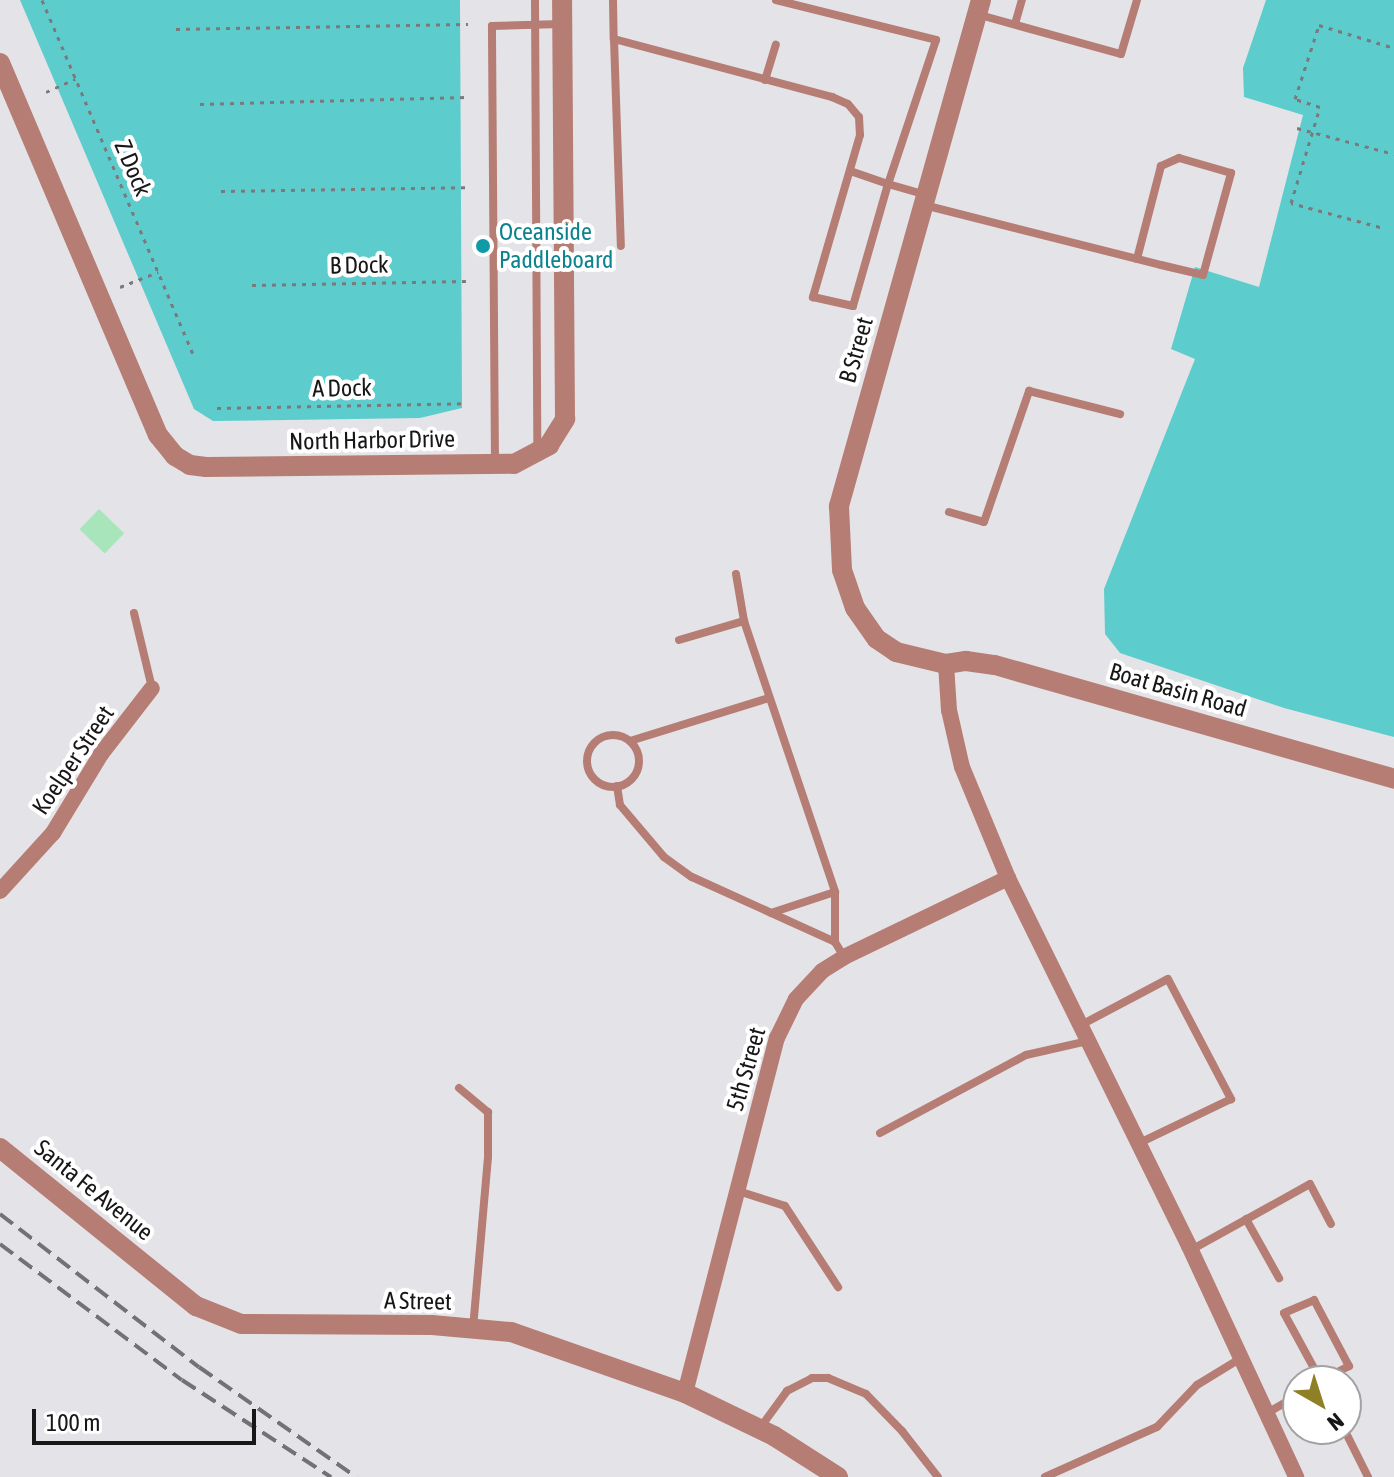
<!DOCTYPE html>
<html>
<head>
<meta charset="utf-8">
<style>
	body { margin:0 }
	#map { position:relative; width:1394px; height:1477px; overflow:hidden; background:#e4e4e8; font-family:"Asap Condensed",sans-serif }
	div>[style] { position:absolute }
	[style*='--x'] { left:calc(var(--x)*1px); top:calc(var(--y)*1px); width:calc(var(--w)*1px); rotate:calc(var(--a)*1deg) }
	.green>* { inset:0; background:#a9e5ba; transform-origin:0 0 }
	.water>* { inset:0; background:#5ccccc }
	.path>* { height:3px; margin-top:-1.5px; transform-origin:0; background:repeating-linear-gradient(90deg,#7a7a7d 0 4px,transparent 0 10px) }
	.service>* { height:8px; margin:-4px; padding:0 4px; transform-origin:4px; border-radius:4px; background:#b67d74 }
	.service>.ring { margin:-4px; padding:0; box-sizing:content-box; background:none; border:8px solid #b67d74; border-radius:50% }
	.minor>* { height:16px; margin:-8px; padding:0 8px; transform-origin:8px; border-radius:8px; background:#b67d74 }
	.tertiary>* { height:20px; margin:-10px; padding:0 10px; transform-origin:10px; border-radius:10px; background:#b67d74 }
	.rail>* { height:4px; margin-top:-2px; transform-origin:0; background:repeating-linear-gradient(90deg,#727275 0 16px,transparent 0 24px) }
	.dots>* { width:22px; height:22px; translate:-50% -50%; box-sizing:border-box; border:4px solid #fff; border-radius:50% }
	span { translate:-50% -50%; white-space:nowrap; text-align:center; line-height:1.15; -webkit-text-stroke:8px #fff; paint-order:stroke }
	.street-label { font-size:24px; color:#171718 }
	.culture-label { font-size:24px; color:#0d838f }
	.left { translate:0 -50%; text-align:left }
	.north { position:absolute; left:1282px; top:1365px; width:80px; height:80px; box-sizing:border-box; background:#fff; border:2px solid #a2a2a3; border-radius:50%; rotate:141deg; font-size:22px; font-weight:700; line-height:32px; text-align:center; color:#171718 }
	.north::after { content:''; display:block; margin:auto; width:28px; height:36px; background:#8f7f26; clip-path:polygon(50% 0,100% 100%,50% 72%,0 100%) }
	.scale { position:absolute; left:32px; top:1409px; width:224px; height:36px; box-sizing:border-box; border:4px solid #171718; border-top:0; padding-left:10px; font-size:24px; line-height:28px; white-space:nowrap; color:#171718; -webkit-text-stroke:6px #fff; paint-order:stroke }
</style>
</head>
<body>
<div id="map">
	<div class="green">
		<i style="left:99px;top:509px;width:35px;height:28px;rotate:44deg"></i>
	</div>
	<div class="water">
		<i style="clip-path:polygon(20px 0,460px 0,462px 408px,420px 418px,213px 421px,194px 409px)"></i>
		<i style="clip-path:polygon(1266px 0,1394px 0,1394px 737px,1284px 708px,1120px 653px,1105px 634px,1104px 589px,1195px 359px,1171px 349px,1195px 267px,1259px 287px,1303px 115px,1244px 97px,1243px 68px)"></i>
	</div>
	<div class="path">
		<i style="--x:42;--y:0;--w:385;--a:66.9"></i>
		<i style="--x:176;--y:29;--w:292;--a:-1"></i>
		<i style="--x:46;--y:92;--w:32;--a:-24"></i>
		<i style="--x:200;--y:104;--w:267;--a:-1.5"></i>
		<i style="--x:1297;--y:128;--w:100;--a:15"></i>
		<i style="--x:221;--y:191;--w:245;--a:-0.9"></i>
		<i style="--x:1380;--y:227;--w:92;--a:-164.9"></i>
		<i style="--x:1291;--y:203;--w:100;--a:-73.2"></i>
		<i style="--x:1320;--y:107;--w:26;--a:-162"></i>
		<i style="--x:1295;--y:99;--w:78;--a:-72"></i>
		<i style="--x:1319;--y:25;--w:78;--a:17"></i>
		<i style="--x:252;--y:285;--w:214;--a:-1.1"></i>
		<i style="--x:120;--y:287;--w:41;--a:-21.5"></i>
		<i style="--x:217;--y:408;--w:250;--a:-1.1"></i>
	</div>
	<div class="service">
		<i style="--x:535;--y:0;--w:451;--a:89.7"></i>
		<i style="--x:613;--y:0;--w:39;--a:89"></i>
		<i style="--x:614;--y:39;--w:226;--a:14.9"></i>
		<i style="--x:832;--y:97;--w:17;--a:24"></i>
		<i style="--x:848;--y:104;--w:17;--a:50"></i>
		<i style="--x:859;--y:117;--w:18;--a:87"></i>
		<i style="--x:860;--y:135;--w:169;--a:106.2"></i>
		<i style="--x:813;--y:297;--w:41;--a:12.7"></i>
		<i style="--x:853;--y:306;--w:127;--a:-74"></i>
		<i style="--x:888;--y:184;--w:40;--a:16"></i>
		<i style="--x:776;--y:0;--w:165;--a:14"></i>
		<i style="--x:936;--y:40;--w:152;--a:108.4"></i>
		<i style="--x:888;--y:184;--w:40;--a:-161.1"></i>
		<i style="--x:980;--y:15;--w:146;--a:15.5"></i>
		<i style="--x:1121;--y:54;--w:56;--a:-73.5"></i>
		<i style="--x:1015;--y:24;--w:25;--a:-74"></i>
		<i style="--x:614;--y:39;--w:207;--a:88.1"></i>
		<i style="--x:765;--y:80;--w:37;--a:-73"></i>
		<i style="--x:924;--y:205;--w:244;--a:14.2"></i>
		<i style="--x:1161;--y:265;--w:43;--a:13.4"></i>
		<i style="--x:1203;--y:275;--w:106;--a:-74.6"></i>
		<i style="--x:1231;--y:173;--w:54;--a:-163.9"></i>
		<i style="--x:1179;--y:158;--w:20;--a:156"></i>
		<i style="--x:1161;--y:166;--w:96;--a:104.5"></i>
		<i style="--x:495;--y:464;--w:438;--a:-90.4"></i>
		<i style="--x:492;--y:26;--w:69;--a:-1.7"></i>
		<i style="--x:949;--y:512;--w:36;--a:16"></i>
		<i style="--x:984;--y:522;--w:139;--a:-71"></i>
		<i style="--x:1029;--y:391;--w:94;--a:14.2"></i>
		<i style="--x:736;--y:574;--w:48;--a:80.3"></i>
		<i style="--x:744;--y:621;--w:286;--a:71.4"></i>
		<i style="--x:835;--y:892;--w:50;--a:90"></i>
		<i style="--x:835;--y:942;--w:17;--a:59"></i>
		<i style="--x:134;--y:613;--w:77;--a:76.5"></i>
		<i style="--x:679;--y:640;--w:68;--a:-16.3"></i>
		<i class="ring" style="left:587px;top:735px;width:44px;height:44px"></i>
		<i style="--x:630;--y:741;--w:145;--a:-17.2"></i>
		<i style="--x:617;--y:786;--w:19;--a:81"></i>
		<i style="--x:620;--y:805;--w:68;--a:49.8"></i>
		<i style="--x:664;--y:857;--w:34;--a:36"></i>
		<i style="--x:692;--y:877;--w:157;--a:24.4"></i>
		<i style="--x:771;--y:913;--w:67;--a:-18.2"></i>
		<i style="--x:1081;--y:1025;--w:98;--a:-27.9"></i>
		<i style="--x:1168;--y:979;--w:136;--a:62.3"></i>
		<i style="--x:1231;--y:1099;--w:102;--a:154.4"></i>
		<i style="--x:459;--y:1088;--w:38;--a:40"></i>
		<i style="--x:488;--y:1112;--w:45;--a:90"></i>
		<i style="--x:488;--y:1157;--w:171;--a:95"></i>
		<i style="--x:880;--y:1133;--w:166;--a:-28.1"></i>
		<i style="--x:1026;--y:1055;--w:64;--a:-12.7"></i>
		<i style="--x:738;--y:1191;--w:49;--a:17.7"></i>
		<i style="--x:785;--y:1206;--w:97;--a:56.8"></i>
		<i style="--x:1246;--y:1219;--w:68;--a:60.8"></i>
		<i style="--x:1191;--y:1250;--w:136;--a:-29"></i>
		<i style="--x:1310;--y:1184;--w:45;--a:62.3"></i>
		<i style="--x:1314;--y:1300;--w:75;--a:62.1"></i>
		<i style="--x:1349;--y:1366;--w:32;--a:152"></i>
		<i style="--x:1321;--y:1381;--w:77;--a:-118.6"></i>
		<i style="--x:1284;--y:1313;--w:33;--a:-23"></i>
		<i style="--x:1267;--y:1413;--w:36;--a:-30"></i>
		<i style="--x:760;--y:1428;--w:46;--a:-53.9"></i>
		<i style="--x:787;--y:1391;--w:28;--a:-27"></i>
		<i style="--x:812;--y:1378;--w:16;--a:0"></i>
		<i style="--x:828;--y:1378;--w:41;--a:22.8"></i>
		<i style="--x:866;--y:1394;--w:52;--a:45.8"></i>
		<i style="--x:902;--y:1431;--w:58;--a:52"></i>
		<i style="--x:1344;--y:1429;--w:54;--a:63.4"></i>
		<i style="--x:1045;--y:1477;--w:123;--a:-24.1"></i>
		<i style="--x:1157;--y:1427;--w:58;--a:-46.4"></i>
		<i style="--x:1197;--y:1385;--w:52;--a:-31.5"></i>
	</div>
	<div class="minor">
		<i style="--x:946;--y:664;--w:46;--a:86.3"></i>
		<i style="--x:949;--y:710;--w:58;--a:77.2"></i>
		<i style="--x:962;--y:767;--w:120;--a:67.5"></i>
		<i style="--x:1008;--y:878;--w:410;--a:63.8"></i>
		<i style="--x:1189;--y:1246;--w:255;--a:65.1"></i>
		<i style="--x:0;--y:891;--w:79;--a:-47.6"></i>
		<i style="--x:53;--y:833;--w:92;--a:-58.7"></i>
		<i style="--x:101;--y:754;--w:83;--a:-52.3"></i>
		<i style="--x:685;--y:1393;--w:367;--a:-75.5"></i>
		<i style="--x:777;--y:1038;--w:43;--a:-64"></i>
		<i style="--x:796;--y:999;--w:38;--a:-47"></i>
		<i style="--x:822;--y:971;--w:26;--a:-32"></i>
		<i style="--x:844;--y:957;--w:182;--a:-25.7"></i>
	</div>
	<div class="tertiary">
		<i style="--x:981;--y:0;--w:526;--a:105.68"></i>
		<i style="--x:839;--y:506;--w:64;--a:87.3"></i>
		<i style="--x:842;--y:570;--w:40;--a:71.1"></i>
		<i style="--x:855;--y:608;--w:38;--a:55"></i>
		<i style="--x:877;--y:639;--w:23;--a:34"></i>
		<i style="--x:896;--y:652;--w:51;--a:13.5"></i>
		<i style="--x:946;--y:664;--w:20;--a:-9"></i>
		<i style="--x:966;--y:661;--w:29;--a:8"></i>
		<i style="--x:995;--y:665;--w:415;--a:15.9"></i>
		<i style="--x:0;--y:63;--w:404;--a:67"></i>
		<i style="--x:158;--y:435;--w:27;--a:51"></i>
		<i style="--x:175;--y:456;--w:17;--a:31"></i>
		<i style="--x:190;--y:465;--w:16;--a:7"></i>
		<i style="--x:206;--y:467;--w:308;--a:-0.6"></i>
		<i style="--x:514;--y:464;--w:40;--a:-28"></i>
		<i style="--x:549;--y:445;--w:31;--a:-58"></i>
		<i style="--x:565;--y:419;--w:419;--a:-90.4"></i>
		<i style="--x:0;--y:1148;--w:252;--a:38.9"></i>
		<i style="--x:196;--y:1306;--w:48;--a:21.8"></i>
		<i style="--x:241;--y:1324;--w:191;--a:0.3"></i>
		<i style="--x:432;--y:1325;--w:79;--a:5.1"></i>
		<i style="--x:511;--y:1332;--w:184;--a:19.3"></i>
		<i style="--x:685;--y:1393;--w:99;--a:25.8"></i>
		<i style="--x:774;--y:1436;--w:76;--a:32.6"></i>
	</div>
	<div class="rail">
		<i style="--x:0;--y:1214;--w:251;--a:37.6"></i>
		<i style="--x:199;--y:1367;--w:192;--a:35"></i>
		<i style="--x:0;--y:1244;--w:227;--a:36.8"></i>
		<i style="--x:182;--y:1380;--w:178;--a:33.1"></i>
	</div>
	<div class="dots">
		<i style="left:483px;top:246px;background:#0f9aa8"></i>
	</div>
	<div class="street-label">
		<span style="left:133px;top:168px;rotate:67deg">Z Dock</span>
		<span style="left:359px;top:265px;rotate:-1deg">B Dock</span>
		<span style="left:856px;top:350px;rotate:-74deg">B Street</span>
		<span style="left:342px;top:388px;rotate:-1deg">A Dock</span>
		<span style="left:372px;top:440px;rotate:-1deg">North Harbor Drive</span>
		<span style="left:1178px;top:690px;rotate:16deg">Boat Basin Road</span>
		<span style="left:73px;top:760px;rotate:-56deg">Koelper Street</span>
		<span style="left:746px;top:1069px;rotate:-74deg">5th Street</span>
		<span style="left:94px;top:1190px;rotate:39deg">Santa Fe Avenue</span>
		<span style="left:418px;top:1301px;rotate:1deg">A Street</span>
	</div>
	<div class="culture-label">
		<span class="left" style="left:499px;top:246px">Oceanside<br>Paddleboard</span>
	</div>
	<div class="north">N</div>
	<div class="scale">100 m</div>
</div>
</body>
</html>
